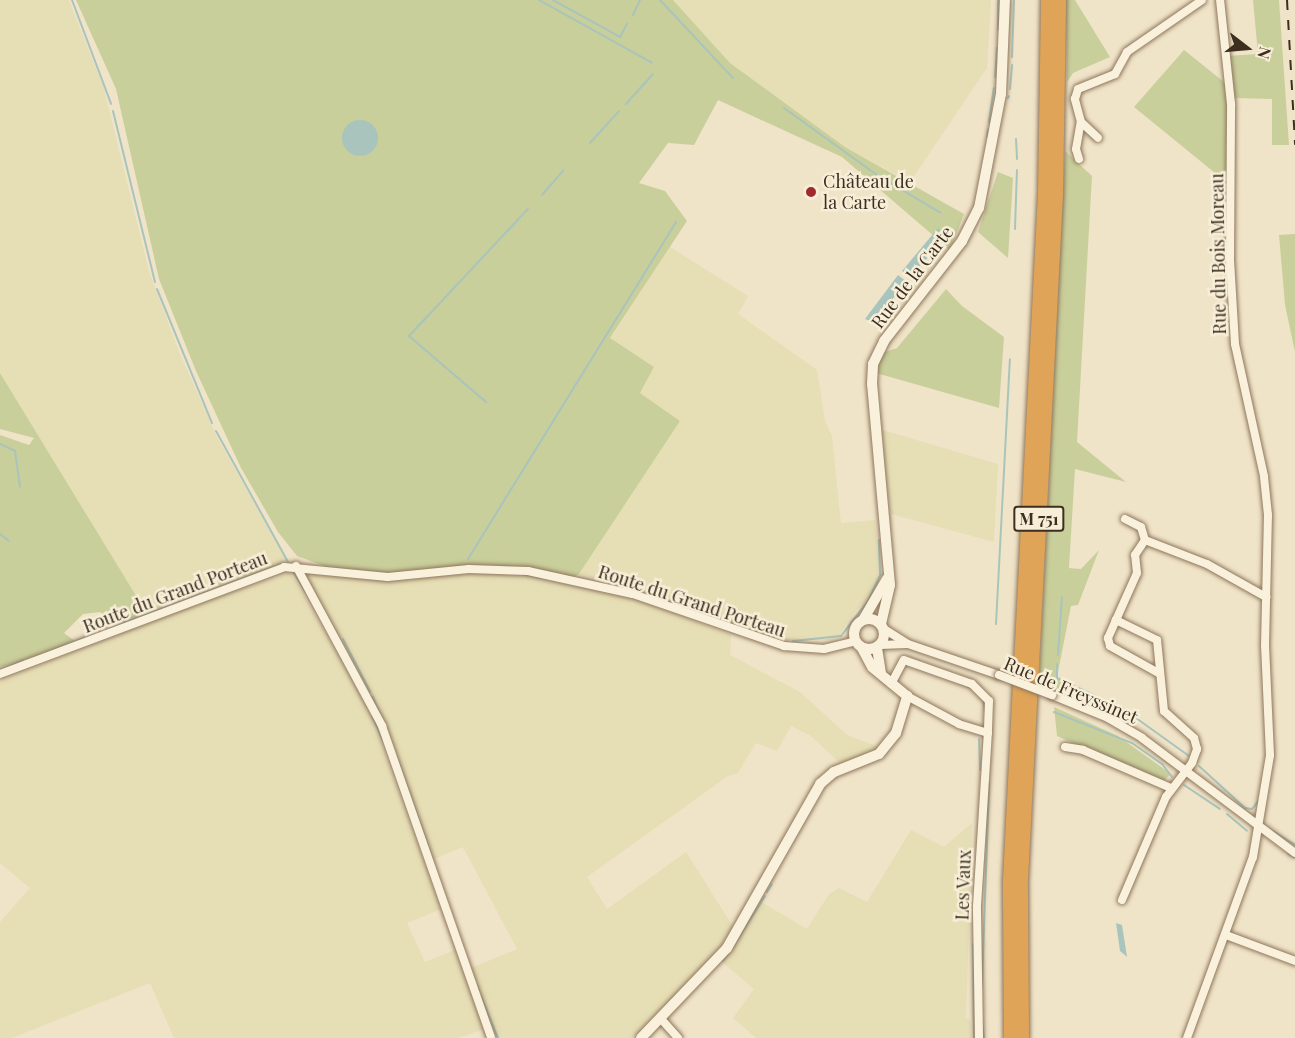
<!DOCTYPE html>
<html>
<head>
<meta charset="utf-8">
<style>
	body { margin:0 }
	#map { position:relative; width:1295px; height:1038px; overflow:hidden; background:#f0e4c8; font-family:"Playfair Display",serif }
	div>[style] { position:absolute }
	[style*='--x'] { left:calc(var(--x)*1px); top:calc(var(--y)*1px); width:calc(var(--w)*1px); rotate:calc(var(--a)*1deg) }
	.farmland>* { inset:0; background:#e6deb5 }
	.green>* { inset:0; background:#c9cf9b }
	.water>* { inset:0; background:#a9c4bc }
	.round { border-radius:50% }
	.stream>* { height:2px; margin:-1px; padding:0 1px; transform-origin:1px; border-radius:1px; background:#a9c4bc }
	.roads { filter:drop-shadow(0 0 2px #8d765c) drop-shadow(0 0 2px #8d765c) }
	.street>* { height:8px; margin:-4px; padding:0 4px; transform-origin:4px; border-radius:4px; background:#faf1dc }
	.secondary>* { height:10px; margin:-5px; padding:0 5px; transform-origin:5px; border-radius:5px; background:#faf1dc }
	.secondary>.ring { margin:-5px; padding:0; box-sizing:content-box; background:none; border:10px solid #faf1dc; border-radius:50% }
	.highway>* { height:14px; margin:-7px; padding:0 7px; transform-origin:7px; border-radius:7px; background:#e0a458 }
	.rail>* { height:2px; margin-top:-1px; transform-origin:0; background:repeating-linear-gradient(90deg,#3d2e20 0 10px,transparent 0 20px) }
	.bridges { filter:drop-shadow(0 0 2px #8d765c) drop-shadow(0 0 2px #8d765c) }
	.street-bridge>* { height:8px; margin:-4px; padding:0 4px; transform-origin:4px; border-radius:4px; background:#faf1dc }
	.dots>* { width:16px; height:16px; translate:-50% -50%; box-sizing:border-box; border:3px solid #f7eed8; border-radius:50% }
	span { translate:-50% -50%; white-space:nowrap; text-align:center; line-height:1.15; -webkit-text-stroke:5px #f7eed8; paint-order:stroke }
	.shield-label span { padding:2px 4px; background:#f7eed8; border:2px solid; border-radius:4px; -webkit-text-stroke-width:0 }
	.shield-label { font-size:16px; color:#3d2e20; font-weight:700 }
	.poi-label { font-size:18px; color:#3d2e20 }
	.left { translate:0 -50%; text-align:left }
	.street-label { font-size:18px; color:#3d2e20 }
	.north { position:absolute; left:1217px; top:18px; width:60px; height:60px; -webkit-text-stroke:4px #f7eed8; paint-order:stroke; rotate:106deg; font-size:16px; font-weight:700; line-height:24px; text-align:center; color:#3d2e20 }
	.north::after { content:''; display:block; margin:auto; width:21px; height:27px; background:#3d2e20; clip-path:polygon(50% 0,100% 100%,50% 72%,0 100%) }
</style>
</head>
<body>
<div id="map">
	<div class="farmland">
		<i style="clip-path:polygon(0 0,69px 0,104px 89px,149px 271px,180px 354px,217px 437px,287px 561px,146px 612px,0 373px)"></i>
		<i style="clip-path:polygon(673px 0,991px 0,987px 68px,910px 182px,845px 147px,730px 63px)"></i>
		<i style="clip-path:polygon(670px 247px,748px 296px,738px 314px,817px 370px,825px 421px,832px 436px,841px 523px,875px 520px,879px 565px,878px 578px,866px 601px,849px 618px,840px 635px,832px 640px,786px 640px,655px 593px,579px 574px,680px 421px,640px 393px,654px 367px,610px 339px)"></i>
		<i style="clip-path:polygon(879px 429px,998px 464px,994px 542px,891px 514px)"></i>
		<i style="clip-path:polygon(296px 566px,346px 574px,500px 568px,570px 579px,639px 600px,731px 635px,730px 655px,800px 692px,847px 735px,885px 749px,844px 767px,811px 736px,791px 726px,777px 751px,756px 743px,738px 773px,728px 776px,587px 877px,607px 909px,686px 852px,734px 928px,718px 952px,632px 1038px,491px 1038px,466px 970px,517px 949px,463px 847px,429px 861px,382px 726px)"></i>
		<i style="clip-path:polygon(291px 573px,369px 710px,441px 909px,407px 923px,425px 962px,455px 950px,484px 1029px,459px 1038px,174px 1038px,150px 983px,12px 1038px,0 1038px,0 922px,30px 888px,0 863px,0 681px,216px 597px)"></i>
		<i style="clip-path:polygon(972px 823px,966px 1018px,970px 1020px,972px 1038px,756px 1038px,733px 1018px,754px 989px,721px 961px,761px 902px,807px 929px,829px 894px,839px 888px,867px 902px,911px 830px,944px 847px)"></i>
	</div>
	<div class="green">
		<i style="clip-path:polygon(76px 0,673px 0,730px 63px,845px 147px,964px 214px,950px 250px,842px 157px,718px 100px,694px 145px,668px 143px,639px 183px,665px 191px,687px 221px,610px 338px,654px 367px,640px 393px,680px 421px,579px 574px,570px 579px,500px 568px,423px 576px,346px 574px,297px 556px,278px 532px,241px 468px,196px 371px,159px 279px,116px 89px)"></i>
		<i style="clip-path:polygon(1066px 0,1075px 0,1110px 57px,1073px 73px,1067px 82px)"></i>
		<i style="clip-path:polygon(1253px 0,1279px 0,1289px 145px,1272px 145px,1272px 99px,1231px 98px,1231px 186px,1134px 107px,1184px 50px,1229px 86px,1226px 56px,1258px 54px)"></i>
		<i style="clip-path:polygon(1065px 151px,1092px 176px,1077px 442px,1126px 482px,1075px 469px,1069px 568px,1081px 569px,1099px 550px,1078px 605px,1071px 606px,1057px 677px,1112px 704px,1109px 713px,1039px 683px)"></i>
		<i style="clip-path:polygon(998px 172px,1013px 178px,1008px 258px,978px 232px)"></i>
		<i style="clip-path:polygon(1295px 234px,1295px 352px,1285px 305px,1279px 235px)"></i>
		<i style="clip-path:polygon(946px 289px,962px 306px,1004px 337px,999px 408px,876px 373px,882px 353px,897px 348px)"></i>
		<i style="clip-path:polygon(0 373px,146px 612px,116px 625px,100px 612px,83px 614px,64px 633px,79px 644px,0 667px,0 435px,29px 445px,34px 438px,0 429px)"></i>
		<i style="clip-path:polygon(634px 589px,737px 620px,780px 637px,778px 642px)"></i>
		<i style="clip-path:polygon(1054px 707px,1118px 736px,1171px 774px,1162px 782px,1057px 736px)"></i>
	</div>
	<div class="water">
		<i class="round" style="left:342px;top:120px;width:36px;height:36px"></i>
		<i style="clip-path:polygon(938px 228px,944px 234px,939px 246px,909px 277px,902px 271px)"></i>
		<i style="clip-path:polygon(898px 275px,907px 282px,873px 322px,865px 319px)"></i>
		<i style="clip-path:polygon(1116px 923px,1122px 925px,1127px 957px,1120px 951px)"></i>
	</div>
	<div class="stream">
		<i style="--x:72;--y:0;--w:111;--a:69.4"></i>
		<i style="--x:539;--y:0;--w:129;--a:29.1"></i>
		<i style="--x:553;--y:0;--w:77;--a:28.9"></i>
		<i style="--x:620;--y:37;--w:15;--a:-62"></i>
		<i style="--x:660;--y:0;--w:107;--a:46.9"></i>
		<i style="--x:998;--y:0;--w:30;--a:90"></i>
		<i style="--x:633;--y:15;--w:17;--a:-65"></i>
		<i style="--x:1012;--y:57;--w:57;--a:-88"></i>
		<i style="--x:995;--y:77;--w:29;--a:-86"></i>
		<i style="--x:1010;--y:89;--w:24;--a:-85"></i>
		<i style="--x:1008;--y:98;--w:2;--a:-63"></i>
		<i style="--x:626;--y:104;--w:40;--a:-48"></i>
		<i style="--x:784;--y:108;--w:115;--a:35.8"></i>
		<i style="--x:877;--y:175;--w:74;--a:30.7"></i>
		<i style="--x:113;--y:111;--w:176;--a:76.2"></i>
		<i style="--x:989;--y:122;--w:34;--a:-82"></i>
		<i style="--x:987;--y:137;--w:7;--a:-82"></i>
		<i style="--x:1016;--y:139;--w:20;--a:87"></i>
		<i style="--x:590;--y:143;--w:43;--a:-47.8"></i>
		<i style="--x:542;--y:195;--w:33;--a:-49"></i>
		<i style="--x:1015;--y:229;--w:59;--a:-88.1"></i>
		<i style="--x:157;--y:289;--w:145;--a:67.7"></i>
		<i style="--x:486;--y:402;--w:101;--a:-139.4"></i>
		<i style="--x:409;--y:336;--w:174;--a:-46.9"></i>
		<i style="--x:216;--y:431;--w:149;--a:61.2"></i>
		<i style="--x:0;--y:444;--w:17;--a:25"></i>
		<i style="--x:15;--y:451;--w:36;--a:82"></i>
		<i style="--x:0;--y:534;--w:11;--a:38"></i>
		<i style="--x:468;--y:559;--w:396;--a:-58.3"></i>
		<i style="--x:294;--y:573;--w:22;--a:58"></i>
		<i style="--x:521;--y:574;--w:21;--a:11"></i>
		<i style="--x:996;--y:624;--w:265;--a:-87"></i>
		<i style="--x:110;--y:628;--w:183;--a:-20.5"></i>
		<i style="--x:343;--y:639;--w:59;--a:62.6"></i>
		<i style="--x:793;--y:641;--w:48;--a:-5.9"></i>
		<i style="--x:841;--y:636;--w:44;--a:-52.4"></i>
		<i style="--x:868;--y:601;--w:29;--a:-65"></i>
		<i style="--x:880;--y:575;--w:35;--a:-92"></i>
		<i style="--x:1058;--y:655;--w:58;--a:-86.1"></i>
		<i style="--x:35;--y:657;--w:63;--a:-21.3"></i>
		<i style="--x:1057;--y:664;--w:14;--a:90"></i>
		<i style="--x:1057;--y:678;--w:72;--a:24.8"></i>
		<i style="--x:1122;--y:708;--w:82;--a:35.6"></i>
		<i style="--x:0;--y:670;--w:25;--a:-23"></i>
		<i style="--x:959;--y:683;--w:15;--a:23"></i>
		<i style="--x:373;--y:697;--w:24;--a:68"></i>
		<i style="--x:983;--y:700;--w:12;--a:81"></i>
		<i style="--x:1054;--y:712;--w:84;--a:21.7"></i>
		<i style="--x:1132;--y:743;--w:37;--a:35"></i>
		<i style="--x:1162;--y:764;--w:16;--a:52"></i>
		<i style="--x:372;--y:716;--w:27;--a:66"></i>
		<i style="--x:979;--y:739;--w:31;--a:88"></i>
		<i style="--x:396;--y:755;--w:96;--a:70.6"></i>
		<i style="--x:1199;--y:766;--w:62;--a:42.4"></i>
		<i style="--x:1245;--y:808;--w:7;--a:8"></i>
		<i style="--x:1252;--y:809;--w:11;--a:-52"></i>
		<i style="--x:1184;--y:785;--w:43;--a:33.7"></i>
		<i style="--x:1227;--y:814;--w:26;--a:40"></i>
		<i style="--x:1273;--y:831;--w:26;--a:32"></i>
		<i style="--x:1288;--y:854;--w:8;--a:30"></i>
		<i style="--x:767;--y:892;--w:9;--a:-58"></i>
		<i style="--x:973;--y:944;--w:94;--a:89.4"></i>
		<i style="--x:733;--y:947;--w:60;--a:-57.9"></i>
		<i style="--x:723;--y:961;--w:9;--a:-54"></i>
		<i style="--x:476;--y:984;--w:7;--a:63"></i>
		<i style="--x:982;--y:986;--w:204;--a:-88"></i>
		<i style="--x:481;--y:996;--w:45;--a:68"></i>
		<i style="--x:982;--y:1022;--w:16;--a:83"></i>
	</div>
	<div class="roads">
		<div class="street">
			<i style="--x:1081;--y:122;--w:23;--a:43"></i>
			<i style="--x:1079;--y:159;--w:10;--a:-107"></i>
			<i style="--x:1076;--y:149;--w:27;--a:-80"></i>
			<i style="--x:1081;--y:122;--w:24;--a:-105"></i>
			<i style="--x:1075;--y:99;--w:10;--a:-73"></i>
			<i style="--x:1078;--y:89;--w:40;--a:-22"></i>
			<i style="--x:1115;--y:74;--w:25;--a:-61"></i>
			<i style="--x:1127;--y:52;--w:91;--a:-34.7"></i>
			<i style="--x:1125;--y:519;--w:18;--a:27"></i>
			<i style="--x:1141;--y:527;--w:14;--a:73"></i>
			<i style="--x:296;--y:566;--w:182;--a:61.7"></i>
			<i style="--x:382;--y:726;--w:330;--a:70.7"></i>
			<i style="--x:1116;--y:620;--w:51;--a:-65.9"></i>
			<i style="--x:1137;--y:573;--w:18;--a:-96"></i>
			<i style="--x:1135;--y:555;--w:18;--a:-56"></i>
			<i style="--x:1145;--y:540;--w:66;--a:21.2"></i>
			<i style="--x:1207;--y:564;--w:68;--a:29.2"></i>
			<i style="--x:884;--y:629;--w:28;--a:32"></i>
			<i style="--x:908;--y:644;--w:96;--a:18.8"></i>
			<i style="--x:880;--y:645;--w:26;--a:-2"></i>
			<i style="--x:0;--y:674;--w:303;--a:-20.6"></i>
			<i style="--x:284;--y:567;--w:104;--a:5.5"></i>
			<i style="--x:388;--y:577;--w:81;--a:-5.6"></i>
			<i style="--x:469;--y:569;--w:59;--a:1.9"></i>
			<i style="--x:528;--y:571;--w:107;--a:12.4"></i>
			<i style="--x:633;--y:594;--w:160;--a:19"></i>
			<i style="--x:784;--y:646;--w:40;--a:4.3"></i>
			<i style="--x:824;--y:649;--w:33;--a:-14"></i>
			<i style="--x:891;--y:684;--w:27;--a:-62"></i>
			<i style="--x:904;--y:660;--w:72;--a:19.4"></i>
			<i style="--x:972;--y:684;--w:24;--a:45"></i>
			<i style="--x:989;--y:701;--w:32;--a:92"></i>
			<i style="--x:988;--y:733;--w:30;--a:-163"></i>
			<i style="--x:959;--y:724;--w:59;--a:-151.7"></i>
			<i style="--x:1052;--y:695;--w:61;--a:22.3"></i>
			<i style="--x:1108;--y:718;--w:39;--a:30"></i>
			<i style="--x:1142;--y:738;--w:191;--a:36.9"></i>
			<i style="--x:1065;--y:747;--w:18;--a:9"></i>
			<i style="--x:1083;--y:750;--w:96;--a:23.4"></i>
			<i style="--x:1122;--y:900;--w:112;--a:-66.9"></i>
			<i style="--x:1166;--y:797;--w:43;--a:-52.6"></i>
			<i style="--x:1192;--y:763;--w:15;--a:-70"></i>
			<i style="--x:1197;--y:749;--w:11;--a:-105"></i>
			<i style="--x:1194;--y:738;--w:40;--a:-138"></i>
			<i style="--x:1164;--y:711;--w:71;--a:-95.6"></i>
			<i style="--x:1157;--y:640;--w:46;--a:-154"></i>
			<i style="--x:1116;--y:620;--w:20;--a:114"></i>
			<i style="--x:1108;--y:638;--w:8;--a:76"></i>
			<i style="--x:1110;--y:646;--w:57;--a:29.2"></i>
			<i style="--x:1226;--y:935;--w:74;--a:20.6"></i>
			<i style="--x:662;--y:1020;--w:24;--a:48"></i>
			<i style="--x:979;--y:1038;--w:132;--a:-90.9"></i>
			<i style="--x:977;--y:906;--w:173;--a:-86.4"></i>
			<i style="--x:1187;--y:1038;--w:193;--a:-70"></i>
			<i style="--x:1253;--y:857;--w:103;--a:-80.5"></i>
			<i style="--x:1270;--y:755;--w:109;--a:-92.6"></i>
			<i style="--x:1265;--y:646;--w:131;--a:-88.7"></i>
			<i style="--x:1268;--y:515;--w:39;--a:-96"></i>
			<i style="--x:1264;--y:476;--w:135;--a:-102.4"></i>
			<i style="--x:1235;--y:344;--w:84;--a:-93.4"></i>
			<i style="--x:1230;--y:260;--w:156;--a:-89.6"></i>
			<i style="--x:1231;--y:104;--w:105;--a:-96"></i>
		</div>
		<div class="secondary">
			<i class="ring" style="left:854px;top:619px;width:20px;height:20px"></i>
			<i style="--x:863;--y:620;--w:48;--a:-59.7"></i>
			<i style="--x:881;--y:624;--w:40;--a:-77"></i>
			<i style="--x:890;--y:585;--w:202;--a:-95.1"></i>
			<i style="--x:872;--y:384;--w:20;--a:-87"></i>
			<i style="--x:873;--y:364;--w:25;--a:-64"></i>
			<i style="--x:884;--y:341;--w:127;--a:-52"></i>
			<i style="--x:962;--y:241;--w:37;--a:-63"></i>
			<i style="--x:979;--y:208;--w:116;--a:-79.1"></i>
			<i style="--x:1001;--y:94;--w:94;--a:-87.6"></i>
			<i style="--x:877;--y:648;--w:25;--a:81"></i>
			<i style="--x:641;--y:1038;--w:124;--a:-46.3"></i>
			<i style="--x:727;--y:948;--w:189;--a:-60.4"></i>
			<i style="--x:820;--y:784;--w:18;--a:-41"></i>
			<i style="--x:834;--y:772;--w:48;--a:-21.8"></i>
			<i style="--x:879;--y:754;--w:27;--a:-51"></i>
			<i style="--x:896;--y:733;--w:39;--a:-73"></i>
			<i style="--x:907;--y:696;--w:45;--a:-140.4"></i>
			<i style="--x:872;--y:667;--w:21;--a:-118"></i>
		</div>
		<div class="highway">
			<i style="--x:1011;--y:1038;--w:158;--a:-90.4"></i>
			<i style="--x:1010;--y:880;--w:686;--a:-87.08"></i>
			<i style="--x:1045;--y:195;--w:195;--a:-89.1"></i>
			<i style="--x:1022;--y:1038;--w:158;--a:-90.4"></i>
			<i style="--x:1021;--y:880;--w:686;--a:-87.08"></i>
			<i style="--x:1056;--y:195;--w:195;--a:-89.1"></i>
		</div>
	</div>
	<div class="rail">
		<i style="--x:1287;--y:0;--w:145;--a:86.8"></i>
	</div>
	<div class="bridges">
		<div class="street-bridge">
			<i style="--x:999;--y:675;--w:57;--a:20.7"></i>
		</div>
	</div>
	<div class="dots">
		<i style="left:811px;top:192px;background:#9e2a2b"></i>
	</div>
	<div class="shield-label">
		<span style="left:1039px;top:519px">M 751</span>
	</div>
	<div class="poi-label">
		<span class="left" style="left:823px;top:192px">Château de<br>la Carte</span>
	</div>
	<div class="street-label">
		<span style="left:1218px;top:254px;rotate:-91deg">Rue du Bois Moreau</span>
		<span style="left:912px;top:277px;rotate:-53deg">Rue de la Carte</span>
		<span style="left:175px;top:592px;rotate:-21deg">Route du Grand Porteau</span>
		<span style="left:692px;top:601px;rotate:18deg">Route du Grand Porteau</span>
		<span style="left:1071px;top:690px;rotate:23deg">Rue de Freyssinet</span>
		<span style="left:963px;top:885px;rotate:-88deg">Les Vaux</span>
	</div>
	<div class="north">N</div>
</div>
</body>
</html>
